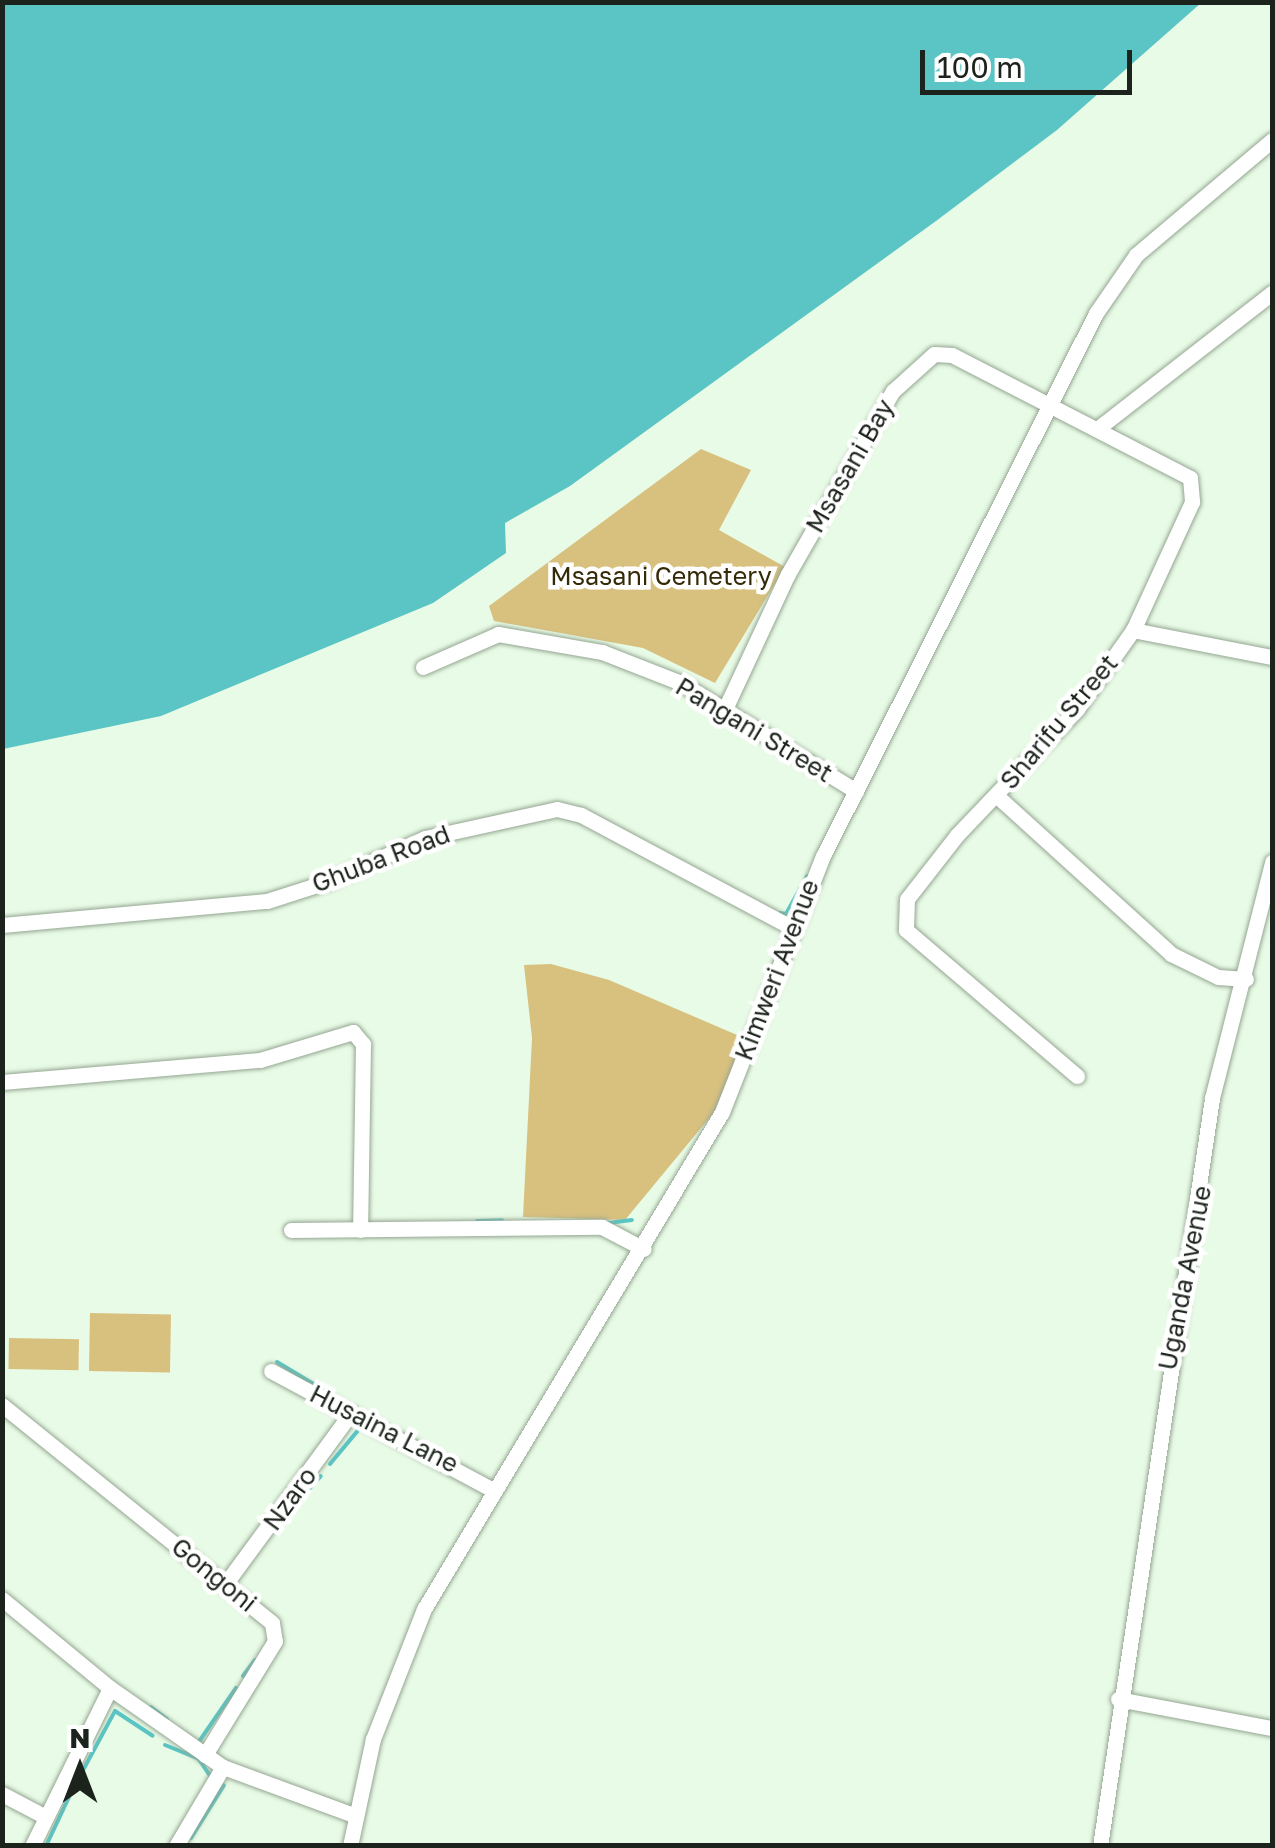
<!DOCTYPE html>
<html>
<head>
<meta charset="utf-8">
<style>
	body { margin:0 }
	#map { position:relative; width:1275px; height:1848px; overflow:hidden; background:#e8fbe6; font-family:"Golos Text",sans-serif }
	div>[style] { position:absolute }
	[style*='--x'] { left:calc(var(--x)*1px); top:calc(var(--y)*1px); width:calc(var(--w)*1px); rotate:calc(var(--a)*1deg) }
	.green>* { inset:0; background:#d8c07f; transform-origin:0 0 }
	.water>* { inset:0; background:#5ac5c4 }
	.stream>* { height:4px; margin:-2px; padding:0 2px; transform-origin:2px; border-radius:2px; background:#5ac5c4 }
	.roads { filter:drop-shadow(0 0 2px #94a692) drop-shadow(0 0 2px #94a692) }
	.minor>* { height:15px; margin:-7.5px; padding:0 7.5px; transform-origin:7.5px; border-radius:7.5px; background:#fff }
	span { translate:-50% -50%; white-space:nowrap; text-align:center; line-height:1.15; -webkit-text-stroke:9px #fff; paint-order:stroke }
	.street-label { font-size:25px; color:#1c231c }
	.park-label { font-size:25px; color:#352a08 }
	.frame { position:absolute; inset:0; border:5px solid #1c231c; pointer-events:none }
	.north { position:absolute; left:30px; top:1718px; width:100px; height:100px; -webkit-text-stroke:8px #fff; paint-order:stroke; rotate:0deg; font-size:28px; font-weight:700; line-height:40px; text-align:center; color:#1c231c }
	.north::after { content:''; display:block; margin:auto; width:35px; height:45px; background:#1c231c; clip-path:polygon(50% 0,100% 100%,50% 72%,0 100%) }
	.scale { position:absolute; left:920px; top:50px; width:212px; height:45px; box-sizing:border-box; border:5px solid #1c231c; border-top:0; padding-left:12px; font-size:30px; line-height:35px; white-space:nowrap; color:#1c231c; -webkit-text-stroke:8px #fff; paint-order:stroke }
</style>
</head>
<body>
<div id="map">
	<div class="green">
		<i style="clip-path:polygon(701px 449px,751px 470px,719px 530px,785px 567px,715px 683px,643px 648px,494px 621px,489px 606px)"></i>
		<i style="clip-path:polygon(551px 964px,609px 980px,744px 1038px,720px 1105px,625px 1220px,523px 1217px,532px 1038px,524px 965px)"></i>
		<i style="left:90px;top:1313px;width:81px;height:58px;rotate:1deg"></i>
		<i style="left:9px;top:1338px;width:70px;height:31px;rotate:1deg"></i>
	</div>
	<div class="water">
		<i style="clip-path:polygon(2px 3px,3px 2px,1201px 3px,1057px 130px,936px 221px,570px 486px,505px 523px,506px 553px,433px 603px,161px 716px,3px 749px)"></i>
	</div>
	<div class="stream">
		<i style="--x:780;--y:913;--w:6;--a:9"></i>
		<i style="--x:786;--y:914;--w:43;--a:-61.1"></i>
		<i style="--x:477;--y:1221;--w:25;--a:-2"></i>
		<i style="--x:608;--y:1223;--w:24;--a:-7"></i>
		<i style="--x:277;--y:1362;--w:82;--a:31"></i>
		<i style="--x:330;--y:1464;--w:47;--a:-50.2"></i>
		<i style="--x:302;--y:1497;--w:28;--a:-48"></i>
		<i style="--x:276;--y:1527;--w:24;--a:-45"></i>
		<i style="--x:243;--y:1676;--w:20;--a:-53"></i>
		<i style="--x:151;--y:1707;--w:20;--a:37"></i>
		<i style="--x:198;--y:1743;--w:67;--a:-55.4"></i>
		<i style="--x:165;--y:1745;--w:35;--a:22"></i>
		<i style="--x:198;--y:1758;--w:22;--a:56"></i>
		<i style="--x:75;--y:1785;--w:84;--a:-61.6"></i>
		<i style="--x:115;--y:1711;--w:45;--a:33.3"></i>
		<i style="--x:191;--y:1838;--w:62;--a:-58.1"></i>
		<i style="--x:46;--y:1846;--w:54;--a:-64.9"></i>
	</div>
	<div class="roads">
		<div class="minor">
			<i style="--x:1097;--y:429;--w:222;--a:-37.9"></i>
			<i style="--x:1133;--y:630;--w:142;--a:11"></i>
			<i style="--x:423;--y:667;--w:82;--a:-23.7"></i>
			<i style="--x:498;--y:634;--w:106;--a:9.8"></i>
			<i style="--x:602;--y:652;--w:85;--a:21.4"></i>
			<i style="--x:681;--y:683;--w:206;--a:31.7"></i>
			<i style="--x:724;--y:711;--w:151;--a:-65"></i>
			<i style="--x:788;--y:574;--w:211;--a:-60.2"></i>
			<i style="--x:893;--y:391;--w:55;--a:-42.1"></i>
			<i style="--x:934;--y:354;--w:18;--a:3"></i>
			<i style="--x:952;--y:355;--w:268;--a:27.3"></i>
			<i style="--x:1190;--y:478;--w:24;--a:85"></i>
			<i style="--x:1192;--y:502;--w:141;--a:114.7"></i>
			<i style="--x:1133;--y:630;--w:97;--a:125.3"></i>
			<i style="--x:1077;--y:709;--w:174;--a:133.6"></i>
			<i style="--x:957;--y:835;--w:81;--a:128"></i>
			<i style="--x:907;--y:899;--w:31;--a:92"></i>
			<i style="--x:906;--y:930;--w:225;--a:40.5"></i>
			<i style="--x:997;--y:796;--w:235;--a:42.2"></i>
			<i style="--x:1171;--y:954;--w:52;--a:26.1"></i>
			<i style="--x:1218;--y:977;--w:28;--a:4"></i>
			<i style="--x:2;--y:925;--w:266;--a:-5.2"></i>
			<i style="--x:267;--y:901;--w:65;--a:-17.9"></i>
			<i style="--x:329;--y:881;--w:105;--a:-24.1"></i>
			<i style="--x:425;--y:838;--w:135;--a:-12.4"></i>
			<i style="--x:557;--y:809;--w:25;--a:14"></i>
			<i style="--x:581;--y:815;--w:238;--a:28.1"></i>
			<i style="--x:2;--y:1082;--w:259;--a:-4.9"></i>
			<i style="--x:260;--y:1060;--w:97;--a:-16.8"></i>
			<i style="--x:353;--y:1032;--w:16;--a:50"></i>
			<i style="--x:363;--y:1044;--w:186;--a:90.9"></i>
			<i style="--x:291;--y:1230;--w:311;--a:-0.6"></i>
			<i style="--x:602;--y:1227;--w:47;--a:27.6"></i>
			<i style="--x:271;--y:1371;--w:252;--a:28.2"></i>
			<i style="--x:2;--y:1405;--w:347;--a:38.9"></i>
			<i style="--x:272;--y:1623;--w:18;--a:81"></i>
			<i style="--x:275;--y:1641;--w:134;--a:121.6"></i>
			<i style="--x:226;--y:1583;--w:211;--a:-53.7"></i>
			<i style="--x:2;--y:1599;--w:140;--a:39.5"></i>
			<i style="--x:110;--y:1688;--w:138;--a:35"></i>
			<i style="--x:223;--y:1767;--w:142;--a:20.2"></i>
			<i style="--x:1118;--y:1699;--w:157;--a:10.7"></i>
			<i style="--x:2;--y:1794;--w:47;--a:27.6"></i>
			<i style="--x:32;--y:1846;--w:176;--a:-63.7"></i>
			<i style="--x:176;--y:1846;--w:92;--a:-59.3"></i>
			<i style="--x:350;--y:1846;--w:109;--a:-77.9"></i>
			<i style="--x:373;--y:1739;--w:140;--a:-68.6"></i>
			<i style="--x:424;--y:1609;--w:579;--a:-59.05"></i>
			<i style="--x:722;--y:1112;--w:275;--a:-68.5"></i>
			<i style="--x:823;--y:856;--w:608;--a:-63.31"></i>
			<i style="--x:1096;--y:313;--w:70;--a:-55.4"></i>
			<i style="--x:1136;--y:255;--w:178;--a:-40.2"></i>
			<i style="--x:1100;--y:1846;--w:756;--a:-81.48"></i>
			<i style="--x:1212;--y:1098;--w:244;--a:-75.7"></i>
		</div>
	</div>
	<div class="street-label">
		<span style="left:850px;top:466px;rotate:-60deg">Msasani Bay</span>
		<span style="left:1059px;top:722px;rotate:-50deg">Sharifu Street</span>
		<span style="left:754px;top:730px;rotate:31deg">Pangani Street</span>
		<span style="left:381px;top:859px;rotate:-21deg">Ghuba Road</span>
		<span style="left:777px;top:970px;rotate:-69deg">Kimweri Avenue</span>
		<span style="left:1185px;top:1278px;rotate:-79deg">Uganda Avenue</span>
		<span style="left:384px;top:1429px;rotate:27deg">Husaina Lane</span>
		<span style="left:290px;top:1499px;rotate:-54deg">Nzaro</span>
		<span style="left:214px;top:1575px;rotate:39deg">Gongoni</span>
	</div>
	<div class="park-label">
		<span style="left:661px;top:576px">Msasani Cemetery</span>
	</div>
	<div class="frame"></div>
	<div class="north">N</div>
	<div class="scale">100 m</div>
</div>
</body>
</html>
